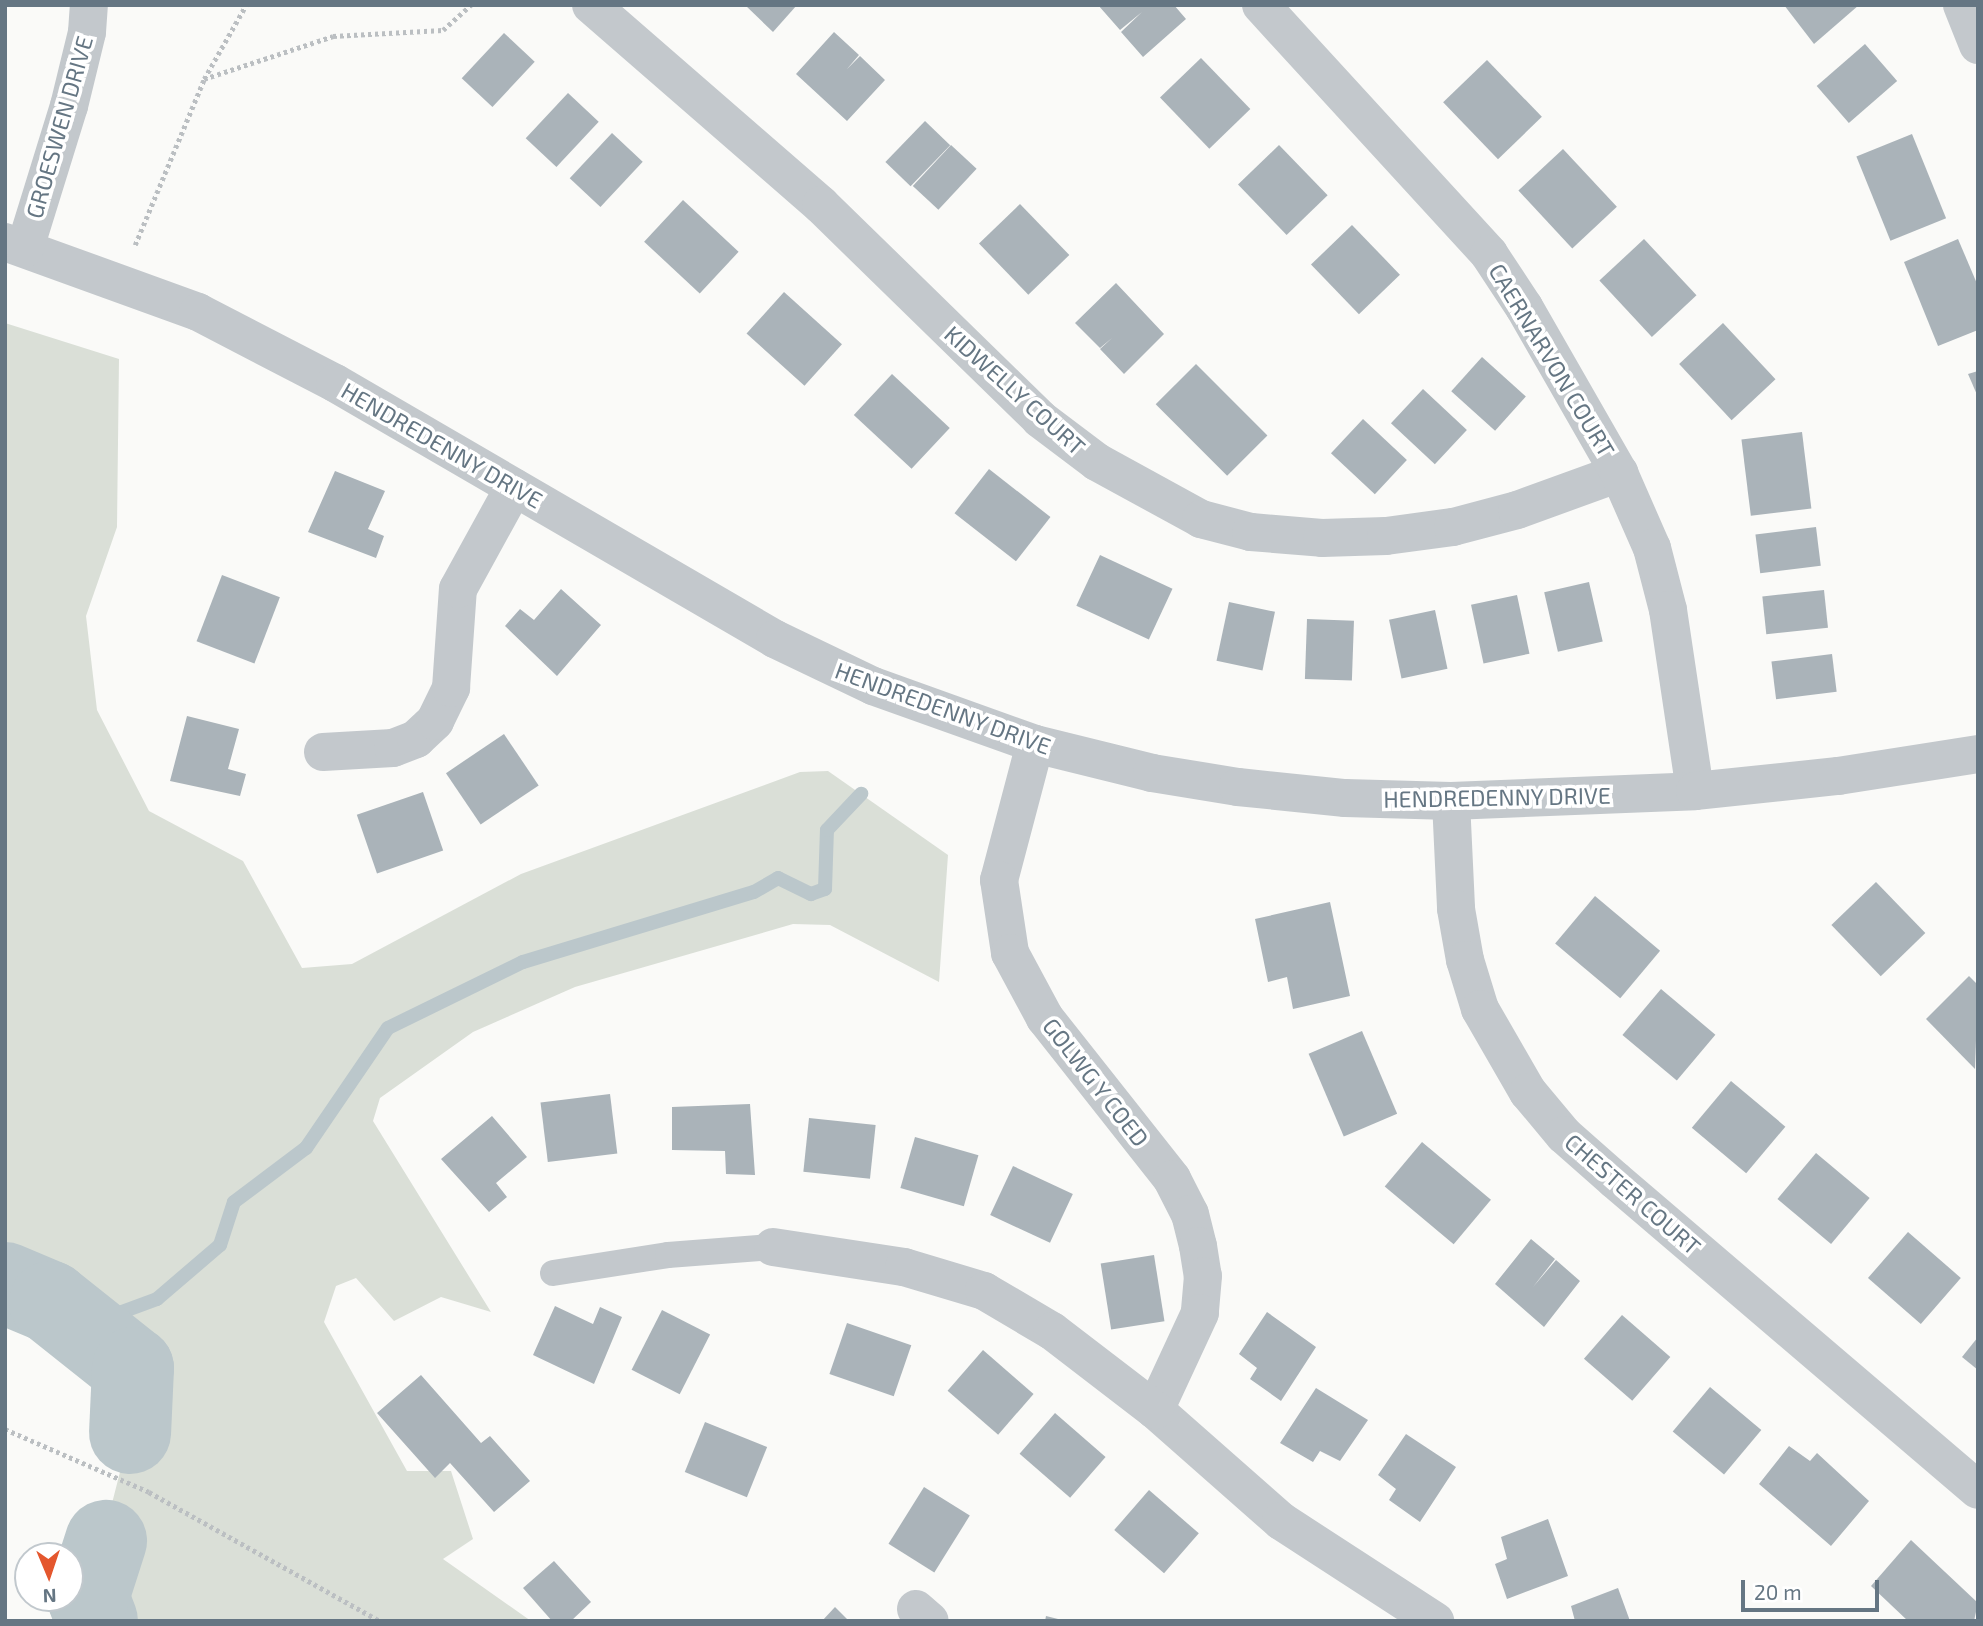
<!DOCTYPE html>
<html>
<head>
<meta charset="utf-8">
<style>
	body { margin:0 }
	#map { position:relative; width:1983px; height:1626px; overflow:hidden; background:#fafaf8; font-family:"Exo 2",sans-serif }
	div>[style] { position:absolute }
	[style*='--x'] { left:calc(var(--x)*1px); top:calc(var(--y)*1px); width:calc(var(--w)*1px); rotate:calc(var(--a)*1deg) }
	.green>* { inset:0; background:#dadfd7 }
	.stream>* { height:14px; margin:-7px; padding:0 7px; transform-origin:7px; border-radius:7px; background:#bbc7cb }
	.river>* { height:82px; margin:-41px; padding:0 41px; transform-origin:41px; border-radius:41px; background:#bbc7cb }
	.building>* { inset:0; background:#aab3b9; transform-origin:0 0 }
	.path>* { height:4.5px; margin-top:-2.25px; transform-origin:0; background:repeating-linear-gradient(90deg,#bbbfc2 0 3.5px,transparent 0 7px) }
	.service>* { height:26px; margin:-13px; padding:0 13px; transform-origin:13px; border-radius:13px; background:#c3c8cc }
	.minor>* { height:38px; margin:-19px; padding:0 19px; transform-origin:19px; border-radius:19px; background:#c3c8cc }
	span { translate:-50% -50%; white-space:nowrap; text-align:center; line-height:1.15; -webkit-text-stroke:7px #fff; paint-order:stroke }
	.street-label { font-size:23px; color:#657683 }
	.frame { position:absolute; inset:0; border:7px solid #657683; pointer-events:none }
	.north { position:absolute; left:14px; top:1542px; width:70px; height:70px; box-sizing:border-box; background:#fff; border:2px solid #c1c8cd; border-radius:50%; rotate:178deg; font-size:19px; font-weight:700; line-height:28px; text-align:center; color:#657683 }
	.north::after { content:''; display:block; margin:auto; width:24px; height:32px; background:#e4572e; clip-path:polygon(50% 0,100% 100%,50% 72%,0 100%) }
	.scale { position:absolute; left:1741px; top:1580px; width:138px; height:32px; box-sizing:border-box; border:4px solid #657683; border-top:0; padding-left:9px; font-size:21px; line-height:24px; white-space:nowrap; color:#657683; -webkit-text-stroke:5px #fff; paint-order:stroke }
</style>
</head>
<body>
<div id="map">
	<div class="green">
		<i style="clip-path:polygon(5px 323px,119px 359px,117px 527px,86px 616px,97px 710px,149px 811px,243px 861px,302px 968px,352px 964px,521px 874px,800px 772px,828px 771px,948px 855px,939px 982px,830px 925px,793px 924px,575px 987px,473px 1032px,380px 1098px,373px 1121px,491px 1312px,441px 1297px,394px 1321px,356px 1278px,336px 1286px,324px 1322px,407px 1471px,451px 1471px,473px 1539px,443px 1559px,531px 1621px,97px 1621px,88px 1597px,130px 1433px,133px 1368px,50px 1302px,5px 1283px)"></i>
	</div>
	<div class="stream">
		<i style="--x:81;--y:1327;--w:81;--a:-20.2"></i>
		<i style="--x:157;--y:1299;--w:83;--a:-40.6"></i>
		<i style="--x:220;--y:1245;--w:45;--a:-72"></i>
		<i style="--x:234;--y:1202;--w:90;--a:-36.9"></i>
		<i style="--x:306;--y:1148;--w:145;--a:-55.7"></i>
		<i style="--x:388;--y:1028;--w:150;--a:-26.1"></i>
		<i style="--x:523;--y:962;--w:241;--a:-16.9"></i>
		<i style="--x:754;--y:892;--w:28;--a:-30"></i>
		<i style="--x:778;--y:878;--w:37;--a:26"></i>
		<i style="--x:811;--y:894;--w:15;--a:-20"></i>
		<i style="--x:825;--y:889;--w:59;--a:-88.1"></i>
		<i style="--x:827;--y:830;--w:50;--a:-46.6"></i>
	</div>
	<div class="river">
		<i style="--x:5;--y:1283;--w:49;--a:22.9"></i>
		<i style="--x:50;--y:1302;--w:106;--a:38.5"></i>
		<i style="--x:133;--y:1368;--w:65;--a:92.6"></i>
		<i style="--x:97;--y:1621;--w:26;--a:-111"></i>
		<i style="--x:88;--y:1597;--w:59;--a:-72.2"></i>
	</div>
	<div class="building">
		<i style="clip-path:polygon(745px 5px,797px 5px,773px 32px)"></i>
		<i style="clip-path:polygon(1098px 5px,1174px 5px,1186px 19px,1143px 57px,1121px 32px,1142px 12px,1120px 30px)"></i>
		<i style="clip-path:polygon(1784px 5px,1859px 5px,1814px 44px)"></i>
		<i style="clip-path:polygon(834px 32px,859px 55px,847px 69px,860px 56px,885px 80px,847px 121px,796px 74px)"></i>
		<i style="left:504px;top:33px;width:42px;height:62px;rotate:43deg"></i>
		<i style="left:1865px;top:44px;width:49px;height:64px;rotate:49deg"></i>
		<i style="left:1201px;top:58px;width:71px;height:57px;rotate:46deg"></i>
		<i style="left:1487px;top:60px;width:79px;height:61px;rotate:46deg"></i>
		<i style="left:568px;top:93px;width:42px;height:62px;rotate:43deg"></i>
		<i style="left:925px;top:121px;width:35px;height:57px;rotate:44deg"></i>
		<i style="left:612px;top:133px;width:42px;height:62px;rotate:43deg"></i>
		<i style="left:1912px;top:134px;width:91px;height:60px;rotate:68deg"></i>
		<i style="left:951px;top:145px;width:35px;height:56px;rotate:43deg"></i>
		<i style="left:1279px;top:145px;width:70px;height:57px;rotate:46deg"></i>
		<i style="left:1563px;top:149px;width:79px;height:61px;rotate:47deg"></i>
		<i style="left:683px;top:200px;width:76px;height:57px;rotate:43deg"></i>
		<i style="left:1020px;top:204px;width:71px;height:57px;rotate:46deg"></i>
		<i style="left:1352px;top:225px;width:69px;height:57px;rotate:46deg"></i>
		<i style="left:1644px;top:239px;width:77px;height:61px;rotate:47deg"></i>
		<i style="clip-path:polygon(1958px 239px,1978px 286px,1978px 330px,1938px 346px,1904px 262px)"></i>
		<i style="clip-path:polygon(1116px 283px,1164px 334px,1124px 374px,1100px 349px,1112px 338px,1100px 348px,1075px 323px)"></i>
		<i style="left:784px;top:292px;width:78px;height:56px;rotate:42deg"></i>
		<i style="left:1723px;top:323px;width:77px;height:60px;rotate:47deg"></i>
		<i style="left:1482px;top:357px;width:59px;height:46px;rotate:42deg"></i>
		<i style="left:1196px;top:364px;width:101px;height:57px;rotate:45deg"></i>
		<i style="clip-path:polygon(1978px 371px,1978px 397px,1968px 374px)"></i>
		<i style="left:892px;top:374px;width:79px;height:56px;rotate:43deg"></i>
		<i style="left:1423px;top:389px;width:60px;height:47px;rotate:43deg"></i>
		<i style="left:1363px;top:419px;width:60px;height:47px;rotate:43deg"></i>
		<i style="left:1802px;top:432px;width:77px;height:61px;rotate:83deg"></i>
		<i style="left:989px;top:469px;width:78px;height:56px;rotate:38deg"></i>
		<i style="clip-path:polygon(335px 471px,385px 491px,368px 529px,384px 536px,376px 558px,308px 532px)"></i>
		<i style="left:1816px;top:527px;width:39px;height:61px;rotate:83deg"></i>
		<i style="left:1100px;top:555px;width:80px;height:56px;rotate:25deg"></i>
		<i style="left:222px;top:575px;width:62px;height:71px;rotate:21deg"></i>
		<i style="left:1589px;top:582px;width:61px;height:46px;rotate:77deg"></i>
		<i style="clip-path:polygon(561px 589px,601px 625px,557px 676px,505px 626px,520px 609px,534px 620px)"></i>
		<i style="left:1824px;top:590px;width:38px;height:62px;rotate:84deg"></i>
		<i style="left:1517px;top:595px;width:60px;height:47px;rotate:78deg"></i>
		<i style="left:1229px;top:602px;width:47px;height:60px;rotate:12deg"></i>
		<i style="left:1435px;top:610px;width:60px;height:47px;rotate:78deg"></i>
		<i style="left:1307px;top:619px;width:47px;height:60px;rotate:2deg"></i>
		<i style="left:1832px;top:654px;width:38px;height:61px;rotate:83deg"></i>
		<i style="clip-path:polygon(187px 716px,239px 729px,228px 769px,246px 774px,240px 796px,170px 781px)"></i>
		<i style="left:504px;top:734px;width:62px;height:70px;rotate:56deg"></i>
		<i style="left:423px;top:792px;width:62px;height:70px;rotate:71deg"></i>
		<i style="left:1876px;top:882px;width:71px;height:62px;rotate:46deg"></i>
		<i style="left:1595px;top:896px;width:85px;height:62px;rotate:40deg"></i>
		<i style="clip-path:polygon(1330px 902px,1350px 996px,1293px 1009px,1287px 977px,1268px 982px,1255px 919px)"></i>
		<i style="clip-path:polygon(1969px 976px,1978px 985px,1975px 1069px,1926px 1019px)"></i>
		<i style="left:1661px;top:989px;width:71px;height:60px;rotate:40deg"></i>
		<i style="left:1362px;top:1031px;width:90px;height:58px;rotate:67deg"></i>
		<i style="left:1731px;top:1081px;width:71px;height:61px;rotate:40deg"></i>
		<i style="left:610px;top:1094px;width:60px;height:70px;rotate:83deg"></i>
		<i style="clip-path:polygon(750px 1104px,755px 1175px,726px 1174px,725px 1151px,672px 1150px,672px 1107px)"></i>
		<i style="clip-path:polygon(492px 1116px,527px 1157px,496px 1183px,507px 1197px,489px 1212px,441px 1159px)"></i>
		<i style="left:809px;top:1118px;width:67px;height:54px;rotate:6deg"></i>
		<i style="left:915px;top:1137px;width:66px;height:53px;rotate:16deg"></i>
		<i style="left:1422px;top:1142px;width:90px;height:58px;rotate:40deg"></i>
		<i style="left:1816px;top:1153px;width:70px;height:60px;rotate:40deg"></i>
		<i style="left:1013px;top:1166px;width:66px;height:54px;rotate:25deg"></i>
		<i style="left:1908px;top:1232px;width:70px;height:61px;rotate:41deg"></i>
		<i style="clip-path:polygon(1531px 1239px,1555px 1259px,1533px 1287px,1556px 1260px,1580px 1281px,1544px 1327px,1495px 1284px)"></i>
		<i style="left:1154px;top:1255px;width:67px;height:54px;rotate:81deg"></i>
		<i style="clip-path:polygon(555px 1306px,593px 1324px,600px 1307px,622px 1317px,594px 1384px,533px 1355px)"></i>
		<i style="left:662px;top:1310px;width:54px;height:67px;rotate:27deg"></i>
		<i style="clip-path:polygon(1267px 1312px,1316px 1347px,1281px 1401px,1250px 1379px,1257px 1368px,1239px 1354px)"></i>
		<i style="left:1622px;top:1315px;width:64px;height:58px;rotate:41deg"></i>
		<i style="left:847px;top:1323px;width:68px;height:54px;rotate:19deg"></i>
		<i style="clip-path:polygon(1978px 1337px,1978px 1370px,1962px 1357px)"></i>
		<i style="left:983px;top:1350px;width:67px;height:54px;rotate:41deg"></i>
		<i style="clip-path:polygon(421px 1375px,481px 1443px,490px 1436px,530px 1481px,494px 1512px,450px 1463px,435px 1478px,377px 1413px)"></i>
		<i style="left:1710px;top:1387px;width:67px;height:58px;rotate:40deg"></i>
		<i style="clip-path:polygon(1316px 1388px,1368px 1420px,1340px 1461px,1320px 1451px,1313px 1462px,1280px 1443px)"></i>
		<i style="left:1055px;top:1413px;width:67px;height:54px;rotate:41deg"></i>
		<i style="left:705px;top:1422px;width:67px;height:54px;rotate:22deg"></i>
		<i style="clip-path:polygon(1406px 1434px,1456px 1467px,1420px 1522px,1389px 1500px,1396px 1489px,1378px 1475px)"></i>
		<i style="clip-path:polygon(1789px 1446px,1810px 1461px,1817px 1453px,1869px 1501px,1831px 1546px,1759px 1484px)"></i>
		<i style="left:924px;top:1487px;width:54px;height:67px;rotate:32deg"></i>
		<i style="left:1149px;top:1490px;width:66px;height:53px;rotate:41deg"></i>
		<i style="clip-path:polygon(1548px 1519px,1568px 1576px,1507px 1599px,1495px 1564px,1507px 1559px,1501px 1537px)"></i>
		<i style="clip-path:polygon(1911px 1540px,1978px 1603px,1974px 1621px,1908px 1621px,1871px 1586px)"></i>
		<i style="clip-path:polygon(554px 1561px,591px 1602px,571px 1621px,552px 1621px,523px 1588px)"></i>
		<i style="clip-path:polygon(1618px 1588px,1630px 1621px,1575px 1621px,1571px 1606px)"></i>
		<i style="clip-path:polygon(835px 1607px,849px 1621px,822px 1621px)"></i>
		<i style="clip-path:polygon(1046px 1616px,1062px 1620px,1062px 1621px,1045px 1621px)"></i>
	</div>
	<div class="path">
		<i style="--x:204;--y:79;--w:85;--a:-60.4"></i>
		<i style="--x:135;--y:245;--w:180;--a:-67.4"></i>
		<i style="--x:204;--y:79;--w:136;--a:-18.4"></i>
		<i style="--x:333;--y:36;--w:110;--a:-3.1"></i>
		<i style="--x:443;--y:30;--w:38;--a:-42"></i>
		<i style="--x:5;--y:1429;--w:157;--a:23.6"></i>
		<i style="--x:149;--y:1492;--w:265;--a:29.2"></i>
	</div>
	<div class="service">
		<i style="--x:553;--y:1273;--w:116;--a:-8.9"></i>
		<i style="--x:668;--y:1255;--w:105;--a:-4.4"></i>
	</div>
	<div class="minor">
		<i style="--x:591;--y:5;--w:305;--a:41"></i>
		<i style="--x:821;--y:205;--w:306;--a:44.3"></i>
		<i style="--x:1040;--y:419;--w:71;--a:37"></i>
		<i style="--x:1097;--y:462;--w:119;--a:28.7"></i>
		<i style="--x:1201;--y:519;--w:52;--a:14.6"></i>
		<i style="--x:1251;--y:532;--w:71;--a:4.8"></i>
		<i style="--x:1322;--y:538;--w:64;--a:-1.8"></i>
		<i style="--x:1386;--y:536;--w:68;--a:-7.7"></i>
		<i style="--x:1453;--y:527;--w:66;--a:-14.9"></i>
		<i style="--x:1517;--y:510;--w:109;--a:-19.9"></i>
		<i style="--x:1261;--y:5;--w:338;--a:47.5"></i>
		<i style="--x:1489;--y:254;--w:64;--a:56.6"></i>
		<i style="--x:1524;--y:307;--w:191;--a:60.2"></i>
		<i style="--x:1619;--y:473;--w:82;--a:66.3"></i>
		<i style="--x:1652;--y:548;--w:64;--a:75.5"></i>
		<i style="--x:1668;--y:610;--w:183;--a:81.5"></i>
		<i style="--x:1962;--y:5;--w:43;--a:68.2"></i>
		<i style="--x:5;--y:242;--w:205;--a:19.9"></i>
		<i style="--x:198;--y:312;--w:154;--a:27.4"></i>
		<i style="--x:335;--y:383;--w:509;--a:30.19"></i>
		<i style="--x:775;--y:639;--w:109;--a:25.6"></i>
		<i style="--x:873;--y:686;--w:172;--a:19.7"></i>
		<i style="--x:1035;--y:744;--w:121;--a:13.9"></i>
		<i style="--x:1152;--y:773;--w:87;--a:9.2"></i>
		<i style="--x:1238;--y:787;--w:108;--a:5.9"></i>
		<i style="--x:1345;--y:798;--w:106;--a:1.6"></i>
		<i style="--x:1451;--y:801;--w:244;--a:-2.3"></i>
		<i style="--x:1695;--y:791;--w:144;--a:-6"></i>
		<i style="--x:1838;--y:776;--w:142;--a:-8.9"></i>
		<i style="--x:25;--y:248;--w:149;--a:-72.8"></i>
		<i style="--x:69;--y:106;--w:76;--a:-76.3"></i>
		<i style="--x:87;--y:32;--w:27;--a:-86"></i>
		<i style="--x:1035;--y:744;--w:141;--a:104.8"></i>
		<i style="--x:999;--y:880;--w:74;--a:81.4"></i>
		<i style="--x:1010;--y:953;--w:74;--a:61.7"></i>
		<i style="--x:1045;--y:1018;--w:205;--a:51.7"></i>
		<i style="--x:1172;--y:1179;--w:39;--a:63"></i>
		<i style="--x:1190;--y:1214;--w:33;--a:76"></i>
		<i style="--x:1198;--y:1246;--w:30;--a:81"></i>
		<i style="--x:1203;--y:1276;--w:37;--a:95"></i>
		<i style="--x:1200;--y:1313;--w:107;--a:114.9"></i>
		<i style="--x:1155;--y:1410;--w:168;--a:41.4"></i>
		<i style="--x:1281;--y:1521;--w:184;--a:33"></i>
		<i style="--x:323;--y:752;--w:70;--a:-3.3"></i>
		<i style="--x:393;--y:748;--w:25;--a:-21"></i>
		<i style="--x:416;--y:739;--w:26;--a:-43"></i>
		<i style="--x:435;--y:721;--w:37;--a:-64"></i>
		<i style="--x:451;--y:688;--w:99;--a:-86"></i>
		<i style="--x:458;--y:589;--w:116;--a:-61.2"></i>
		<i style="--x:1451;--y:801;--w:108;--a:87.3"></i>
		<i style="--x:1456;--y:909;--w:52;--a:80"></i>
		<i style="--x:1465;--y:960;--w:51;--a:73"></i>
		<i style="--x:1480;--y:1009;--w:96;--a:60"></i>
		<i style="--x:1528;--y:1092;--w:56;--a:50.1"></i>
		<i style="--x:1564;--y:1135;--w:68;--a:41.4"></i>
		<i style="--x:1615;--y:1180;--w:477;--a:40.5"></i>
		<i style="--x:773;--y:1247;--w:133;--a:8.7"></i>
		<i style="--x:904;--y:1267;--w:84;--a:16.7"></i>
		<i style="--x:984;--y:1291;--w:79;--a:30.5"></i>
		<i style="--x:1052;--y:1331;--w:130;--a:37.5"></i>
		<i style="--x:916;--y:1609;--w:18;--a:41"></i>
	</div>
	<div class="street-label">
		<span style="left:59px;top:127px;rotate:-74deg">GROESWEN DRIVE</span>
		<span style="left:1552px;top:360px;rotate:59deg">CAERNARVON COURT</span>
		<span style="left:1015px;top:390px;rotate:42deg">KIDWELLY COURT</span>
		<span style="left:442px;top:445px;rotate:30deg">HENDREDENNY DRIVE</span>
		<span style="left:943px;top:708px;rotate:20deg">HENDREDENNY DRIVE</span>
		<span style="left:1497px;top:797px;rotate:-1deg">HENDREDENNY DRIVE</span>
		<span style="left:1096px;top:1082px;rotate:52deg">GOLWG Y COED</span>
		<span style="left:1633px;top:1194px;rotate:41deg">CHESTER COURT</span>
	</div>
	<div class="frame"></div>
	<div class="north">N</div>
	<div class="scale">20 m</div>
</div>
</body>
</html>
